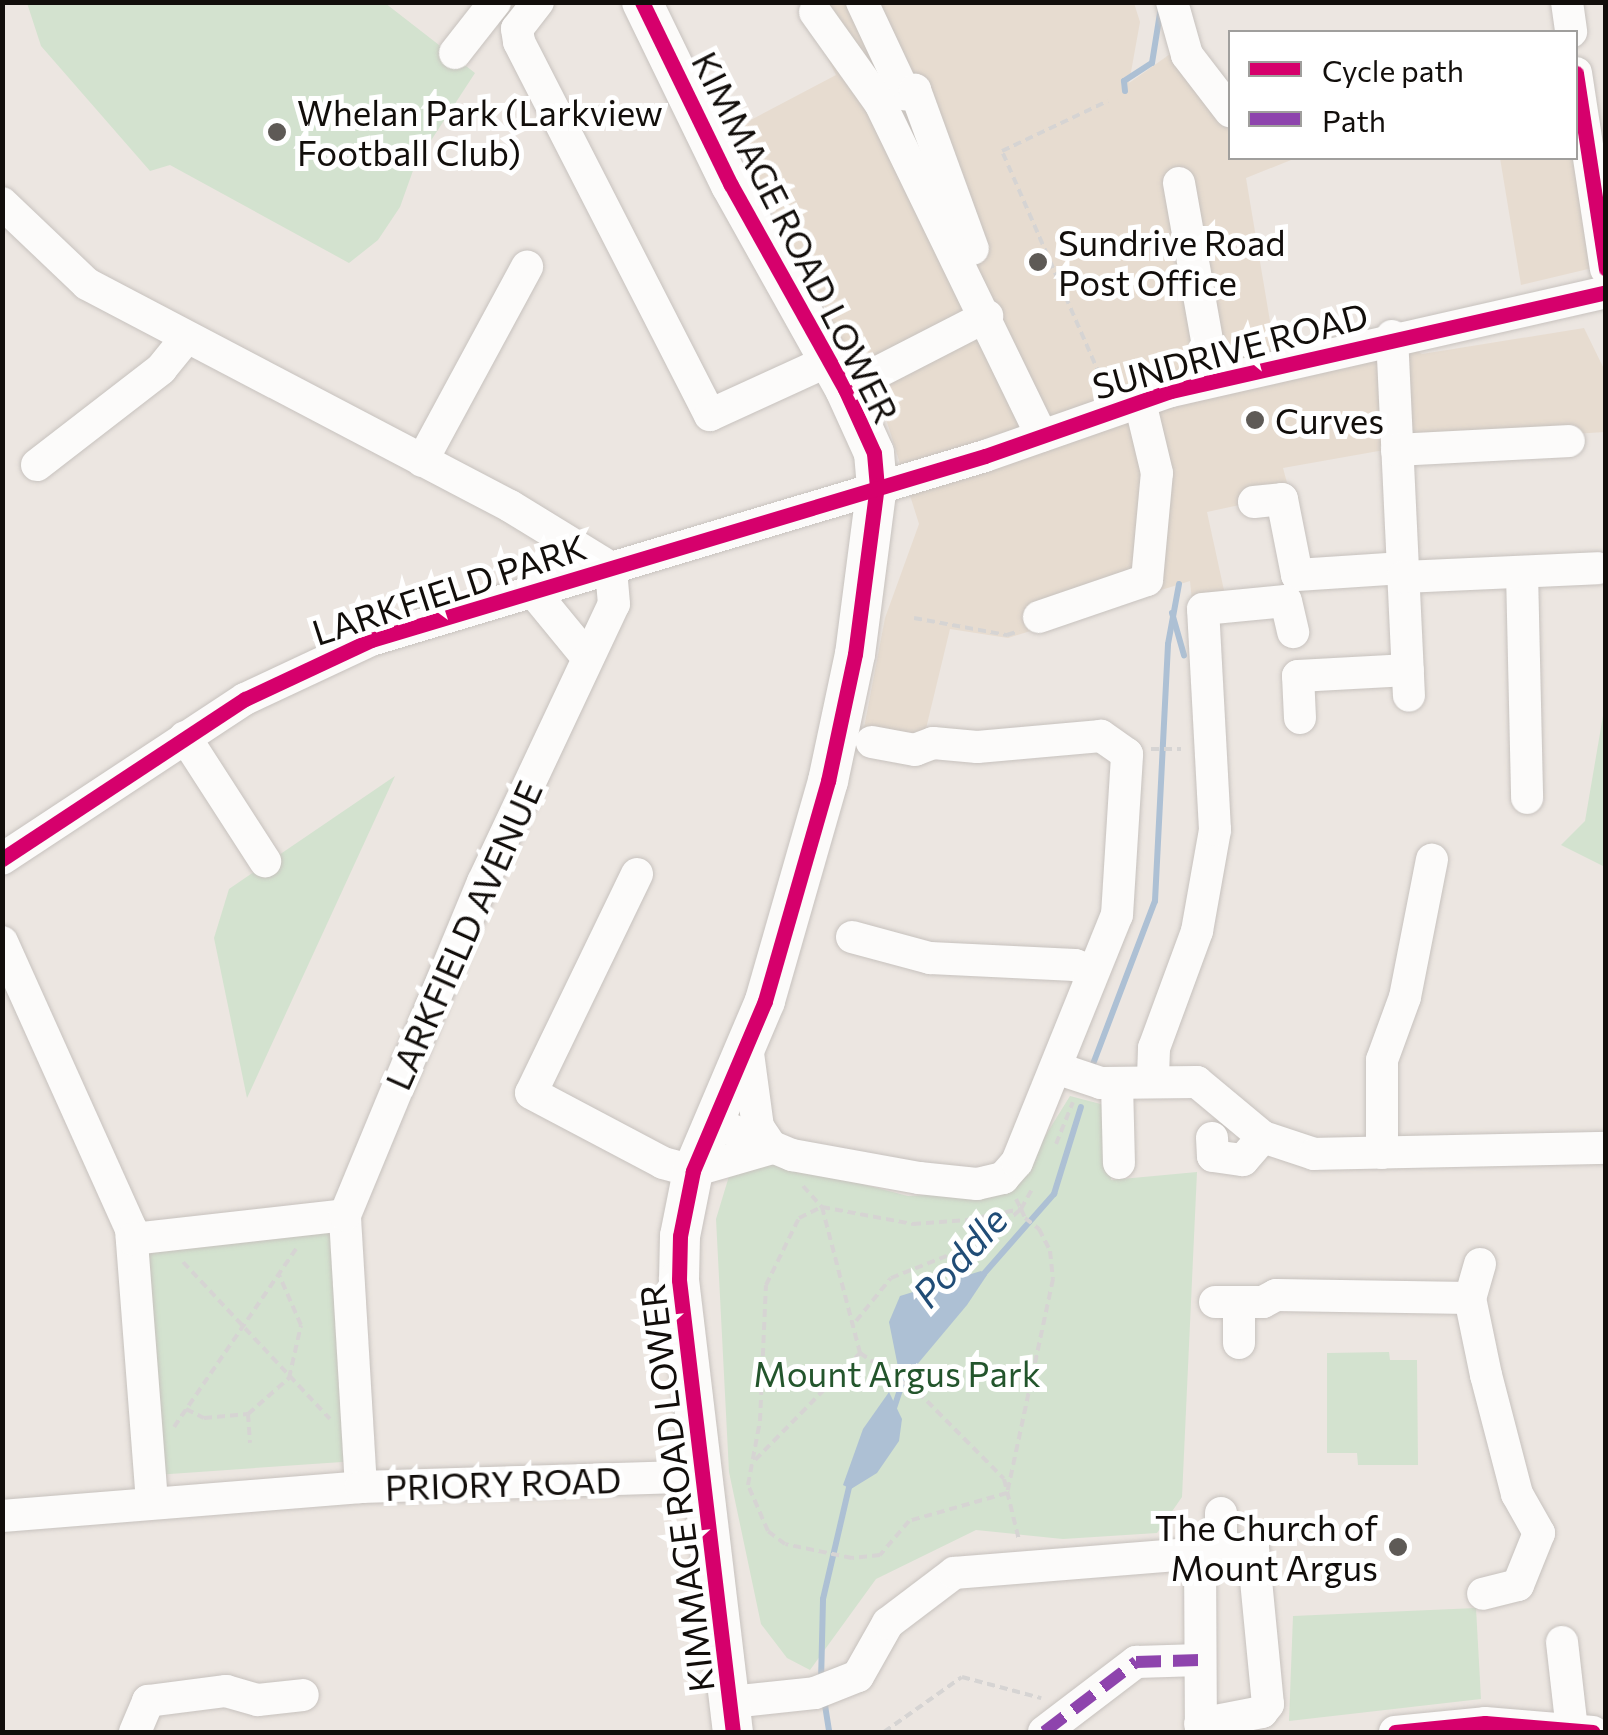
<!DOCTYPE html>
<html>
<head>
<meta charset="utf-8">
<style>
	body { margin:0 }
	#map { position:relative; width:1608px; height:1735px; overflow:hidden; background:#ece6e1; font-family:Commissioner,sans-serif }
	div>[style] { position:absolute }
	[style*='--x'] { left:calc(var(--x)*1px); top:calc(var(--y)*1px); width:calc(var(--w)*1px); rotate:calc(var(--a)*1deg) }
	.commercial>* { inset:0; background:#e7dcd0 }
	.green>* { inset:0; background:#d3e2cf; transform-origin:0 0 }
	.water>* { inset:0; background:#adc0d4 }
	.stream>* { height:6px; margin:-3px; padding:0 3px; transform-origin:3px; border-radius:3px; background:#adc0d4 }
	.path>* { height:4px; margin-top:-2px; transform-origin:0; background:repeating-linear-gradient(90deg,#d6d4d3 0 8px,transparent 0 13px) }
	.roads { filter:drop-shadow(0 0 2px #c7c2be) drop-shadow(0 0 2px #c7c2be) }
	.minor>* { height:32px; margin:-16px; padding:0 16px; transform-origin:16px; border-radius:16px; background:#fcfbfa }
	.major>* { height:40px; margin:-20px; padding:0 20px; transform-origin:20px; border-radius:20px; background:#fcfbfa }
	.quiet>* { height:12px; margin-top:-6px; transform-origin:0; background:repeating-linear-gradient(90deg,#8e44ad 0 25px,transparent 0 37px) }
	.cycleway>* { height:15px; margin:-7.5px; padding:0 7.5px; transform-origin:7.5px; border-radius:7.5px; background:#d6006c }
	.dots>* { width:28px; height:28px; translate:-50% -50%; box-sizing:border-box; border:5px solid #fff; border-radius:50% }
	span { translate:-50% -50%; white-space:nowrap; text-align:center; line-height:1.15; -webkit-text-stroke:10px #fff; paint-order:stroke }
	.poi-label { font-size:35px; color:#120e0b }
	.left { translate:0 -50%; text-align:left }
	.right { translate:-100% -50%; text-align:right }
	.street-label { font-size:35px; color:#120e0b }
	.park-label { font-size:35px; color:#23552c }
	.water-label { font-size:38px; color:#204c76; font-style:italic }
	.frame { position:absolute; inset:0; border:5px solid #120e0b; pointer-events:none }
	.legend { position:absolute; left:1228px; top:30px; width:350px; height:130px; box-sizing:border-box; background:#fff; border:2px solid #a09f9d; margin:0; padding:12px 18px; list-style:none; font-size:30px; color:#120e0b }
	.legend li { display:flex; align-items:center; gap:20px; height:50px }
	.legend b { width:50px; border:2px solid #a09f9d }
</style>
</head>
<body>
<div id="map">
	<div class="commercial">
		<i style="clip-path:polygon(820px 3px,1134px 3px,1140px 22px,1129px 83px,1173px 52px,1230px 120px,1230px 158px,1291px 160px,1246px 178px,1277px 363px,1392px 336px,1422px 354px,1584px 328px,1605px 371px,1605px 432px,1418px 444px,1283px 468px,1290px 494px,1207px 512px,1225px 595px,1192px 601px,1190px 581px,1008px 638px,950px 629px,923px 741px,864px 728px,885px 618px,919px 524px,886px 419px,728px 132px,836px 75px,803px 10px)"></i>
		<i style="clip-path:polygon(1605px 141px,1605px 265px,1521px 285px,1500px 158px,1576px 158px,1576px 144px)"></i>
	</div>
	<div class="green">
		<i style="clip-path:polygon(27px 3px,385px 3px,475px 73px,415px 165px,400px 207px,378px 240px,349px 263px,170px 165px,150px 171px,41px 46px)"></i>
		<i style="clip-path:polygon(1605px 704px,1605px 867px,1561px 845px,1585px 821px)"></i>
		<i style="clip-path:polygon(395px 776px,247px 1098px,214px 938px,229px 889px)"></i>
		<i style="clip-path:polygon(1070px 1096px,1112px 1107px,1111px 1180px,1197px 1172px,1182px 1497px,1157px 1533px,1063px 1539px,976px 1530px,876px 1579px,810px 1670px,787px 1658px,761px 1624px,729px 1472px,716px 1219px,733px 1163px,762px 1158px,908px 1196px,1011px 1191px)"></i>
		<i style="left:333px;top:1228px;width:234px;height:187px;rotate:86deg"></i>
		<i style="clip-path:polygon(1389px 1352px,1390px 1360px,1417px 1360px,1418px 1465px,1358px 1465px,1357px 1453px,1327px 1453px,1327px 1353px)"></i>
		<i style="clip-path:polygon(1476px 1608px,1481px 1699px,1289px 1721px,1293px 1616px)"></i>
	</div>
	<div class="water">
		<i style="clip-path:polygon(981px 1271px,987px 1275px,967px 1305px,910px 1373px,898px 1367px,889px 1322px,900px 1296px)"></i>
		<i style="clip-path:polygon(889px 1392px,902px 1419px,899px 1441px,877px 1473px,851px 1489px,843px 1485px,863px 1429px)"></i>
	</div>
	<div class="stream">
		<i style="--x:1125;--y:91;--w:10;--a:-96"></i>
		<i style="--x:1124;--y:81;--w:33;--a:-33"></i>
		<i style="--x:1152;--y:63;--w:51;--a:-80.9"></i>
		<i style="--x:1172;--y:613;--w:44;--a:74.1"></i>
		<i style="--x:1093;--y:1064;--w:174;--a:-69.2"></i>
		<i style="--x:1155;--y:901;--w:257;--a:-87.1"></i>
		<i style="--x:1168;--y:644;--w:61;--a:-79.6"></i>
		<i style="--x:981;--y:1277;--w:111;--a:-48.7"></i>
		<i style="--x:1054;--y:1194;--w:91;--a:-72.8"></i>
		<i style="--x:894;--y:1408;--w:47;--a:-71.6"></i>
		<i style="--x:821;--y:1682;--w:83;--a:-88.6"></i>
		<i style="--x:823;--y:1599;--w:119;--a:-76.9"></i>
		<i style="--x:824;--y:1699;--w:33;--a:81"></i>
	</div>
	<div class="path">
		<i style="--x:1105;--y:387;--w:257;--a:-113.6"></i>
		<i style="--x:1002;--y:151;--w:117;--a:-25.3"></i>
		<i style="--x:914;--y:618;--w:95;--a:10.4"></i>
		<i style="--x:1007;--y:635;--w:13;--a:-18"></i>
		<i style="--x:1151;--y:749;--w:30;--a:0"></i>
		<i style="--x:1056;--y:1144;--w:45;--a:-68"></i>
		<i style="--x:803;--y:1186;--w:28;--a:48"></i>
		<i style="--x:822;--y:1207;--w:151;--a:75.4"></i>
		<i style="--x:860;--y:1353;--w:70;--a:33.9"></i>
		<i style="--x:918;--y:1392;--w:122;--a:45.3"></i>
		<i style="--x:1004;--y:1479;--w:63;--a:76.2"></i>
		<i style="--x:1016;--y:1199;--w:11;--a:63"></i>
		<i style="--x:1021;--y:1209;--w:10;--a:66"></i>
		<i style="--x:1025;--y:1218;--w:18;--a:38"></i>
		<i style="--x:1039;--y:1229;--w:25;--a:63"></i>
		<i style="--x:1050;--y:1251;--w:28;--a:84"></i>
		<i style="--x:1053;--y:1279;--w:219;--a:102.1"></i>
		<i style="--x:1007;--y:1493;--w:102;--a:164.1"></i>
		<i style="--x:909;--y:1521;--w:45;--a:130.5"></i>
		<i style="--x:880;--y:1555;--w:28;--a:174"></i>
		<i style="--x:852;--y:1558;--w:68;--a:-168.2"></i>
		<i style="--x:785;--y:1544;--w:21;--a:-143"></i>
		<i style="--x:768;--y:1531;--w:50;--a:-113.5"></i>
		<i style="--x:748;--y:1485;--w:65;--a:-79.4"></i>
		<i style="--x:760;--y:1421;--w:136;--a:-87.5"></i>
		<i style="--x:766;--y:1285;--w:75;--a:-63.8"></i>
		<i style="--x:799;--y:1218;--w:25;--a:-26"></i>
		<i style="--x:822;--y:1207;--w:93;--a:10.6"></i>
		<i style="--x:913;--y:1224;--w:54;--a:-4.2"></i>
		<i style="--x:967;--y:1220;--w:55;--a:-11.5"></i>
		<i style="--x:1021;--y:1209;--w:25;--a:-61"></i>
		<i style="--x:183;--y:1262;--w:215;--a:46.9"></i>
		<i style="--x:856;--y:1321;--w:55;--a:-50.9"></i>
		<i style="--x:891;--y:1278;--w:100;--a:-21.7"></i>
		<i style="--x:984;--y:1241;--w:49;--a:-40.9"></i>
		<i style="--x:186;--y:1409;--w:20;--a:27"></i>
		<i style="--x:204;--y:1418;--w:44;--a:-5.2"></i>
		<i style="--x:248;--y:1414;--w:55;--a:-41.3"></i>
		<i style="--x:289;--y:1378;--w:54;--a:-77.2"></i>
		<i style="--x:301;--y:1325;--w:55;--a:-113.7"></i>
		<i style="--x:248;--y:1414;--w:29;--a:86"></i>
		<i style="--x:174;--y:1427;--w:216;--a:-55.6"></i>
		<i style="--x:755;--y:1460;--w:150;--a:-45.5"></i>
		<i style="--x:884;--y:1732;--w:95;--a:-35.2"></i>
		<i style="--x:962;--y:1677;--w:82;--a:14.9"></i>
	</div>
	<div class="roads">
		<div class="minor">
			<i style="--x:538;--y:2;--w:34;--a:128"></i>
			<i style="--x:517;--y:29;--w:13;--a:81"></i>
			<i style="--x:519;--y:42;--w:419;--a:62.9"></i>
			<i style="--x:710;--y:415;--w:130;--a:-24.6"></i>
			<i style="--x:862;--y:2;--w:102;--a:64.9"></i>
			<i style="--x:905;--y:94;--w:11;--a:-22"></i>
			<i style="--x:915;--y:90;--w:169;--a:70"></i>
			<i style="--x:1172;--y:2;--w:55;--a:74.2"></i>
			<i style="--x:1187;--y:55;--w:71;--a:52.5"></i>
			<i style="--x:1567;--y:2;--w:30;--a:82"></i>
			<i style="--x:815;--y:12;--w:112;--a:54.5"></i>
			<i style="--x:880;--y:103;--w:370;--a:64.1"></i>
			<i style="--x:455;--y:53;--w:65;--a:-51.9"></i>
			<i style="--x:1576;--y:73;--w:198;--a:81.3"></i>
			<i style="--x:1179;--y:183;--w:200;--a:79.9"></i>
			<i style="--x:2;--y:203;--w:117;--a:43.6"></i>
			<i style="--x:87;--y:284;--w:478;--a:27.7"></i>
			<i style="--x:510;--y:506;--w:119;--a:31.5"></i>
			<i style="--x:1392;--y:336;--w:360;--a:87.3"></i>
			<i style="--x:845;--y:389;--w:160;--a:-27.2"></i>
			<i style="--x:1397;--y:450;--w:172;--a:-3"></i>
			<i style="--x:422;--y:461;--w:221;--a:-61.6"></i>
			<i style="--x:37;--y:465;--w:157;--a:-37.7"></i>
			<i style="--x:161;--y:369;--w:41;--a:-50.9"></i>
			<i style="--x:1254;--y:502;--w:28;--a:-6"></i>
			<i style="--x:1282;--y:499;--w:77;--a:78.8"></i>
			<i style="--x:1297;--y:575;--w:106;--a:-3.8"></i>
			<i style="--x:1522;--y:572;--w:226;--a:88.7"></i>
			<i style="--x:1403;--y:577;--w:195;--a:-2.6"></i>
			<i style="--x:532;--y:590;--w:87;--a:50.6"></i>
			<i style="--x:1039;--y:617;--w:114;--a:-18.9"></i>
			<i style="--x:1147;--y:580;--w:107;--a:-84.7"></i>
			<i style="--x:1157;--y:473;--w:73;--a:-103.5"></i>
			<i style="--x:1300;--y:718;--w:42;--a:-92.7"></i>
			<i style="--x:1298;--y:676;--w:110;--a:-3.1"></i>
			<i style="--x:185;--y:737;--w:148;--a:57.2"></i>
			<i style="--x:2;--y:859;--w:291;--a:-33.4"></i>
			<i style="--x:245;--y:699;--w:139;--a:-25.1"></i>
			<i style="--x:371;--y:640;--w:641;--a:-16.68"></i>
			<i style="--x:985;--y:456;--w:197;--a:-19.3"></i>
			<i style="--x:1171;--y:391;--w:446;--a:-12.8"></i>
			<i style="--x:637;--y:874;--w:243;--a:115.8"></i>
			<i style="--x:531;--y:1093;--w:149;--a:27.9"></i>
			<i style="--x:663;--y:1163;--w:31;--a:15"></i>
			<i style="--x:693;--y:1171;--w:82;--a:-16.2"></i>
			<i style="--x:852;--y:937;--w:81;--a:15.1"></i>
			<i style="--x:930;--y:958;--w:145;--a:2.8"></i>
			<i style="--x:1075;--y:965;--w:19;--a:21"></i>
			<i style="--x:2;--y:942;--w:315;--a:65.8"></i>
			<i style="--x:131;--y:1229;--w:272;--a:85.6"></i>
			<i style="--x:747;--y:1046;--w:82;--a:82.3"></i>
			<i style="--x:758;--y:1127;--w:25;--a:56"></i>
			<i style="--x:1056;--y:1068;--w:47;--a:18.4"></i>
			<i style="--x:1101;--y:1083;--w:96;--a:-0.6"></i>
			<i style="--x:1197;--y:1082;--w:86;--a:39.8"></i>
			<i style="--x:1263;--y:1137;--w:54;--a:18.4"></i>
			<i style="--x:1314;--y:1154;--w:292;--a:-1.2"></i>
			<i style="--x:1153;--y:1077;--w:29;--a:-88"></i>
			<i style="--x:1154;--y:1048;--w:125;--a:-69.8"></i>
			<i style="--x:1197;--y:931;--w:103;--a:-79.9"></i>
			<i style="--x:1215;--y:830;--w:221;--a:-93.1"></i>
			<i style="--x:1203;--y:609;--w:83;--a:-5.5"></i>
			<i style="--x:1286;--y:601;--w:32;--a:77"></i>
			<i style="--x:1117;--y:1083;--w:80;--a:88.6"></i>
			<i style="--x:713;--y:1122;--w:86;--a:22.7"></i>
			<i style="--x:792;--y:1155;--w:129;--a:10.3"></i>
			<i style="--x:919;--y:1178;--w:58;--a:5.9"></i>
			<i style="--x:977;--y:1184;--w:27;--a:-13"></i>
			<i style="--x:1003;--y:1178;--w:21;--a:-49"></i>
			<i style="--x:1017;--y:1162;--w:266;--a:-68"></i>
			<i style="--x:1117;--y:915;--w:161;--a:-86.4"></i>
			<i style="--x:1127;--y:754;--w:32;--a:-145"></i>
			<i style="--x:1101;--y:736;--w:124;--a:174.9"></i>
			<i style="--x:977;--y:747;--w:44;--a:-174.8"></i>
			<i style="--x:933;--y:743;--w:19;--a:159"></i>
			<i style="--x:915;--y:750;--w:44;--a:-169.5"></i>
			<i style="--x:1212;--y:1138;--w:18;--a:87"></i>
			<i style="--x:1213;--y:1156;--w:30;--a:8"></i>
			<i style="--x:1243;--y:1160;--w:30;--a:-49"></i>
			<i style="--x:1382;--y:1153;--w:93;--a:-90"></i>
			<i style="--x:1382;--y:1060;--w:67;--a:-69.9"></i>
			<i style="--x:1405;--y:997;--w:140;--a:-78.9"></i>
			<i style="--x:132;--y:1239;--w:214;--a:-6.4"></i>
			<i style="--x:1480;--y:1264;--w:35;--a:106"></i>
			<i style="--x:1470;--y:1298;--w:79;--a:78.3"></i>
			<i style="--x:1486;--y:1375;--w:123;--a:75.4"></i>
			<i style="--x:1517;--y:1494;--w:45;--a:60.6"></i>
			<i style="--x:1539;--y:1533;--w:56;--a:112"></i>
			<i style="--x:1518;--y:1585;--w:36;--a:166"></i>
			<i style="--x:1215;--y:1302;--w:48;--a:0"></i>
			<i style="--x:1263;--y:1302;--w:15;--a:-28"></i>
			<i style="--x:1276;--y:1295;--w:194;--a:0.9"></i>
			<i style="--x:1239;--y:1343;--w:41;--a:-90"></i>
			<i style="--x:361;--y:1487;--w:272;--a:-93.4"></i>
			<i style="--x:345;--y:1215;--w:360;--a:-67.5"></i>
			<i style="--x:483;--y:882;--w:307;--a:-64.8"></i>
			<i style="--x:614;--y:604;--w:36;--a:-95"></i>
			<i style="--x:1221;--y:1513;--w:38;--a:90"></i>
			<i style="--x:2;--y:1516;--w:360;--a:-4.6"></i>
			<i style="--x:361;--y:1487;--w:344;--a:-1.8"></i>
			<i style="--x:1200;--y:1551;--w:181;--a:89.7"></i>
			<i style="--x:1562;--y:1642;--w:89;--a:83.5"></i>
			<i style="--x:731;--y:1702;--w:84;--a:-6.1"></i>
			<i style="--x:815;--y:1693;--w:46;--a:-21.6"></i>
			<i style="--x:858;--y:1676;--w:61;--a:-60.5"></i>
			<i style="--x:888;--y:1623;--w:83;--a:-37.1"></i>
			<i style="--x:954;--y:1573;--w:300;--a:-4.6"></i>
			<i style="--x:1253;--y:1549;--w:156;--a:84.5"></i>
			<i style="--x:1268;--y:1704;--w:10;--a:127"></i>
			<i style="--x:1262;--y:1712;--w:63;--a:169"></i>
			<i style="--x:135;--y:1732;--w:34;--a:-67"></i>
			<i style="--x:148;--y:1701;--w:79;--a:-7.3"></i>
			<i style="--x:226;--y:1691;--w:33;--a:16"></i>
			<i style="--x:258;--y:1700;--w:45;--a:-6.3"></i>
			<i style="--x:1044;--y:1732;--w:116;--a:-37.3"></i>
			<i style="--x:1136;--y:1662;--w:64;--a:-1.8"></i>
			<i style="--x:1395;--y:1732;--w:90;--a:-5.7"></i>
			<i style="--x:1485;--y:1723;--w:108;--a:4.8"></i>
		</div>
		<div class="major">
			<i style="--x:642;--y:2;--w:203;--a:64.1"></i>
			<i style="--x:731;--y:185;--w:234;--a:60.8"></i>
			<i style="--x:845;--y:389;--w:70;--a:65.6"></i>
			<i style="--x:874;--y:453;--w:32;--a:85"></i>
			<i style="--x:877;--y:485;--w:170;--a:97.4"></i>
			<i style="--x:855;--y:654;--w:130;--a:102"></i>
			<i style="--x:828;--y:781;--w:229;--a:106"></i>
			<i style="--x:765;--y:1001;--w:185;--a:113"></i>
			<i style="--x:693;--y:1171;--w:66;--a:101.3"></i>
			<i style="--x:680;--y:1236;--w:44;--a:91.3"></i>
			<i style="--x:679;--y:1280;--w:455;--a:83.2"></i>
		</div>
	</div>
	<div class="quiet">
		<i style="--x:1044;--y:1732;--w:116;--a:-37.3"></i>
		<i style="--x:1136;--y:1662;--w:64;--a:-1.8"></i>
	</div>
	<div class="cycleway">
		<i style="--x:642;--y:2;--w:203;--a:64.1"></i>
		<i style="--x:731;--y:185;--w:234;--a:60.8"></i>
		<i style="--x:845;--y:389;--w:70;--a:65.6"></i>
		<i style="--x:874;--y:453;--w:32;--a:85"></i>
		<i style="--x:877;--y:485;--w:170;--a:97.4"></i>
		<i style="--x:855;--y:654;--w:130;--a:102"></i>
		<i style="--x:828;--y:781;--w:229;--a:106"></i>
		<i style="--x:765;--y:1001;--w:185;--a:113"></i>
		<i style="--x:693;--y:1171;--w:66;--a:101.3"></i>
		<i style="--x:680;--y:1236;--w:44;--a:91.3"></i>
		<i style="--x:679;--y:1280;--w:455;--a:83.2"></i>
		<i style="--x:1576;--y:73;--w:198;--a:81.3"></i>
		<i style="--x:2;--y:859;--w:291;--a:-33.4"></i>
		<i style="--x:245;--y:699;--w:139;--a:-25.1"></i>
		<i style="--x:371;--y:640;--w:641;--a:-16.68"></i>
		<i style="--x:985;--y:456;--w:197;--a:-19.3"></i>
		<i style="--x:1171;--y:391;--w:446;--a:-12.8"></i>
		<i style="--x:1395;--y:1732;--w:90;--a:-5.7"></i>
		<i style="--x:1485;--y:1723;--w:108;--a:4.8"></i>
	</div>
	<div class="dots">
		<i style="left:277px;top:132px;background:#5e5a56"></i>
		<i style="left:1038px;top:262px;background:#5e5a56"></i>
		<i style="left:1255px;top:420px;background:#5e5a56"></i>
		<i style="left:1398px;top:1547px;background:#5e5a56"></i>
	</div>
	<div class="poi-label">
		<span class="left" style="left:297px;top:132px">Whelan Park (Larkview<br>Football Club)</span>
		<span class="left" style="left:1058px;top:262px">Sundrive Road<br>Post Office</span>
		<span class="left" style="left:1275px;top:420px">Curves</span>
		<span class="right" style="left:1378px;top:1547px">The Church of<br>Mount Argus</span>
	</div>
	<div class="street-label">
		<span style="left:796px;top:237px;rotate:63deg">KIMMAGE ROAD LOWER</span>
		<span style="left:1230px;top:350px;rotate:-15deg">SUNDRIVE ROAD</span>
		<span style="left:449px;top:589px;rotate:-18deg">LARKFIELD PARK</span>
		<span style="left:463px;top:935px;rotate:-66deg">LARKFIELD AVENUE</span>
		<span style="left:503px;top:1483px;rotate:-2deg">PRIORY ROAD</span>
		<span style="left:676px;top:1488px;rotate:-97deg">KIMMAGE ROAD LOWER</span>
	</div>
	<div class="park-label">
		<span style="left:897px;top:1373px">Mount Argus Park</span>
	</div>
	<div class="water-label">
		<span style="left:959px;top:1256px;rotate:-48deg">Poddle</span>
	</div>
	<div class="frame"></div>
	<ul class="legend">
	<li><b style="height:12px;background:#d6006c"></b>Cycle path</li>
	<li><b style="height:12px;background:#8e44ad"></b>Path</li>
	</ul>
</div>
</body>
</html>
